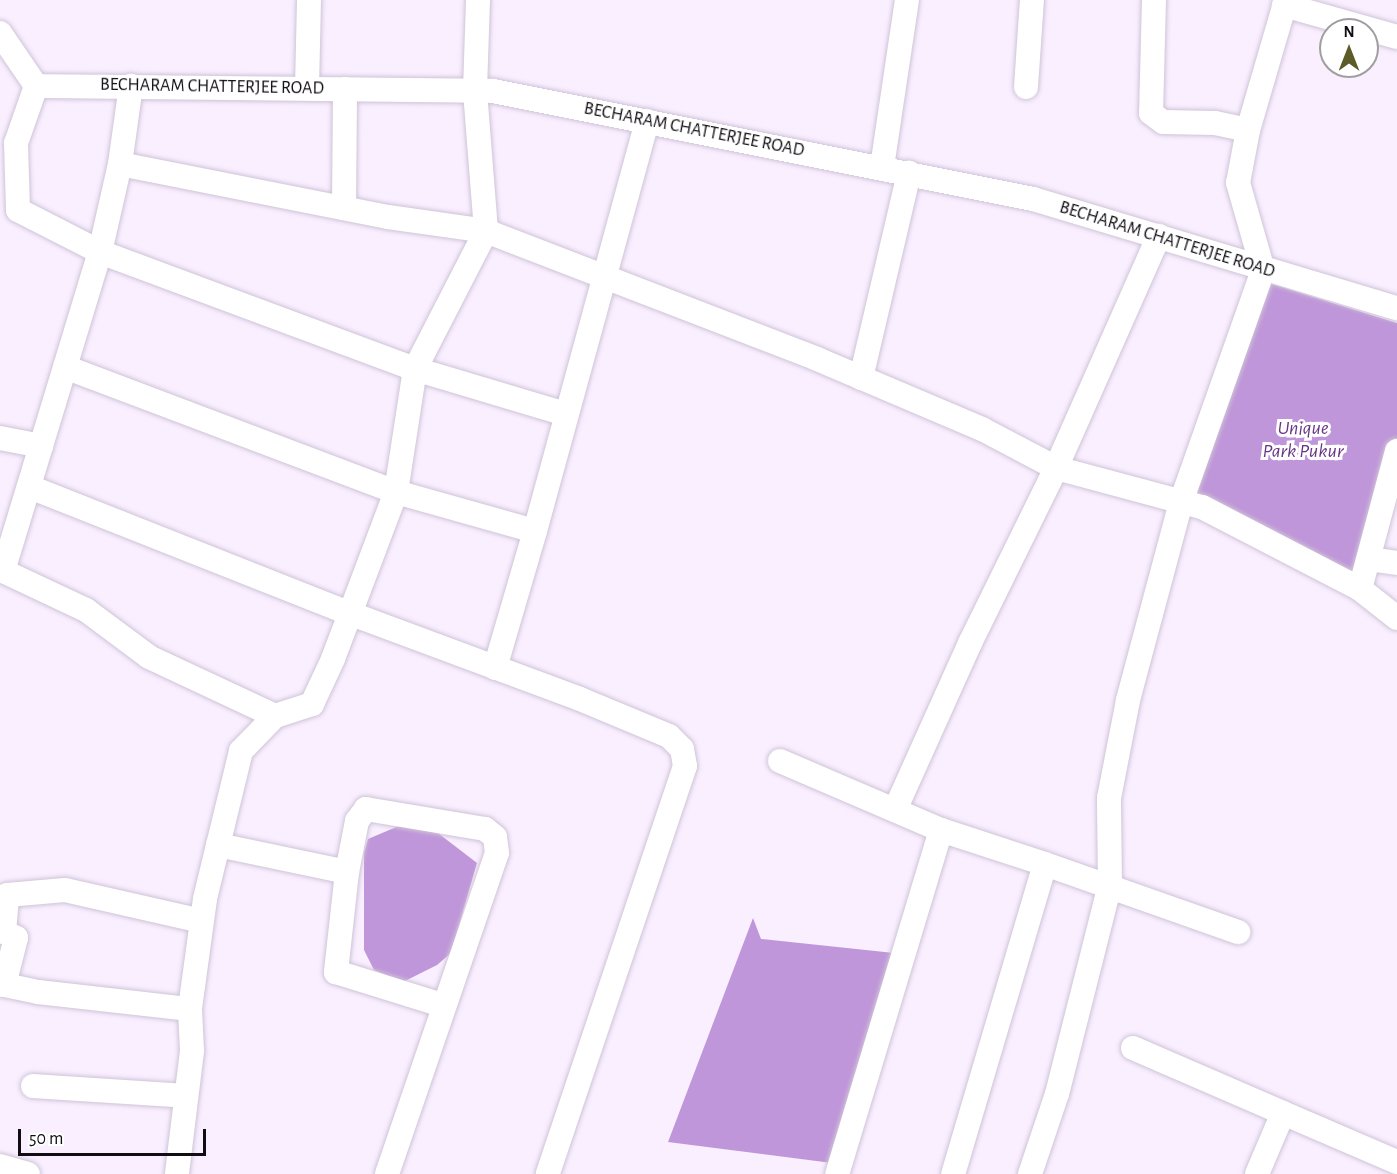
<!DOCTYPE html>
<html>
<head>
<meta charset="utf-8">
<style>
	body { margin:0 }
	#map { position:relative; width:1397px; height:1174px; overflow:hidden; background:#f9efff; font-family:"Alegreya Sans",sans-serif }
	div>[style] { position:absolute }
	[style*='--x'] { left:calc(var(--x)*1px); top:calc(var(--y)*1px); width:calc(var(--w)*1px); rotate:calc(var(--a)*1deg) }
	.water>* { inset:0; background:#bf96d9 }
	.roads { filter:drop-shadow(0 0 2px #cfc4d7) drop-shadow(0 0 2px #cfc4d7) }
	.street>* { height:24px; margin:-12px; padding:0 12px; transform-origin:12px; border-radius:12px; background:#fff }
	span { translate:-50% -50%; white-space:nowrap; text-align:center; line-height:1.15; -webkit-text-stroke:6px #fff; paint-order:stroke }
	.street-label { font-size:18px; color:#110d13 }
	.water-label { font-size:20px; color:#683585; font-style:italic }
	.north { position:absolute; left:1319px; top:18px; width:60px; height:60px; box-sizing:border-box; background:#fff; border:2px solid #a09ea1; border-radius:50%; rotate:0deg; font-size:16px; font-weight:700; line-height:24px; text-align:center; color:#110d13 }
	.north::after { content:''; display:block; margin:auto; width:21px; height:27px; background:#5d5b28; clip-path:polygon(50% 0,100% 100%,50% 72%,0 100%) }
	.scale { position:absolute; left:18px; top:1129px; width:188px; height:27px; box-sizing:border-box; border:3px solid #110d13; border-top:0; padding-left:8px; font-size:18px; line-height:21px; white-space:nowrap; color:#110d13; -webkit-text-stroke:4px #fff; paint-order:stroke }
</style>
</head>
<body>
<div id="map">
	<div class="water">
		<i style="clip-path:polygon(1262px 281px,1397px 323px,1397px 439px,1361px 576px,1189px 492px)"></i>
		<i style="clip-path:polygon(401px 825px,434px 830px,477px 863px,451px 953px,437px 965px,403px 982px,374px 970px,364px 950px,364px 853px,368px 839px)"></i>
		<i style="clip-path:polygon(753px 918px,761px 939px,894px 953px,832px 1163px,668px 1142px)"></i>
	</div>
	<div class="roads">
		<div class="street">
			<i style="--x:478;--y:0;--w:91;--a:91.9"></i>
			<i style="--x:475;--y:91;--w:140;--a:85.5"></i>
			<i style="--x:486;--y:231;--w:155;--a:117.2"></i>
			<i style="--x:415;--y:369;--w:158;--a:16.6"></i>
			<i style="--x:1154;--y:0;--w:113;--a:91.5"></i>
			<i style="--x:1151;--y:113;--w:15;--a:37"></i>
			<i style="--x:1163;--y:122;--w:52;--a:1.1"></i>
			<i style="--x:1215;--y:123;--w:34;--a:12"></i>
			<i style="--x:1284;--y:5;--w:117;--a:15.8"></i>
			<i style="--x:0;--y:33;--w:64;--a:55.8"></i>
			<i style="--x:36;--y:86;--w:457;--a:0.6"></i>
			<i style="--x:493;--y:91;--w:551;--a:11.31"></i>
			<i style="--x:1033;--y:199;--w:380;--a:16.7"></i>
			<i style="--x:36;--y:86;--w:60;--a:109.3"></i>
			<i style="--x:16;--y:143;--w:67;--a:88.3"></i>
			<i style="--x:18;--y:210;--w:92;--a:27.1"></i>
			<i style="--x:100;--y:252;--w:90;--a:-77.2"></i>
			<i style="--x:120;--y:164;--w:273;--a:11.2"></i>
			<i style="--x:388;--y:217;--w:99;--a:8.1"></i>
			<i style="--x:486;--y:231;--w:355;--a:21.1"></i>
			<i style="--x:817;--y:359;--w:179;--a:23"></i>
			<i style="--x:982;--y:429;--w:84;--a:27.8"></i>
			<i style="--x:1056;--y:468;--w:151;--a:15"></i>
			<i style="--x:1202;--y:507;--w:178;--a:27.4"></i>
			<i style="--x:1360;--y:589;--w:47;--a:38.1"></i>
			<i style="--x:1026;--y:87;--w:87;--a:-86.1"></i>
			<i style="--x:307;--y:88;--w:88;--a:-88.7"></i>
			<i style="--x:120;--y:164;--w:79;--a:-82"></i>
			<i style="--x:882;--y:167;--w:169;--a:-81.5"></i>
			<i style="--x:344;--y:208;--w:119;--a:-89.5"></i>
			<i style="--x:65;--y:367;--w:354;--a:20.7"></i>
			<i style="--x:396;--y:492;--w:144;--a:15.7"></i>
			<i style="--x:535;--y:531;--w:425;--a:-74.7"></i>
			<i style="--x:861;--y:378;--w:211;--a:-76.8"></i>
			<i style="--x:0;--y:438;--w:42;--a:11"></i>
			<i style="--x:41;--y:446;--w:131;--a:106.9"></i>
			<i style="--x:3;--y:571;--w:92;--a:25.2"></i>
			<i style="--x:86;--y:610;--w:79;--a:36.7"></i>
			<i style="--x:149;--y:657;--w:139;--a:25.1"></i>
			<i style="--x:275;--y:716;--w:49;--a:134.2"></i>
			<i style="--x:241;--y:751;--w:152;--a:103.7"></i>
			<i style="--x:205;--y:899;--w:111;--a:97.8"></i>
			<i style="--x:190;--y:1009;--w:42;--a:87.3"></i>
			<i style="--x:192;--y:1051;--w:124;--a:97"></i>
			<i style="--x:41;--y:446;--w:203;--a:-73.1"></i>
			<i style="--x:100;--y:252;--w:336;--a:20.4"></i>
			<i style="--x:415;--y:369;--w:124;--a:98.8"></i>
			<i style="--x:396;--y:492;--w:178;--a:110.7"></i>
			<i style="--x:333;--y:659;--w:50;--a:115"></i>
			<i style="--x:312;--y:704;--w:39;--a:162"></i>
			<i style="--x:30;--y:487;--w:343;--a:21.6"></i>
			<i style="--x:349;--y:613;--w:246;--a:20.4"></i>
			<i style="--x:580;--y:699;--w:96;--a:22.6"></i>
			<i style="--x:669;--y:736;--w:18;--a:45"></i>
			<i style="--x:682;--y:749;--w:17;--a:80"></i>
			<i style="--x:685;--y:766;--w:430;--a:108.6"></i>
			<i style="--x:1369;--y:559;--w:28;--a:8"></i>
			<i style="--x:1360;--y:589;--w:143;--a:-75"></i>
			<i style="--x:495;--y:668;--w:143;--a:-73.7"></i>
			<i style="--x:780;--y:761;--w:175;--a:23.2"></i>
			<i style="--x:941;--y:830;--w:359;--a:106.8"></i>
			<i style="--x:895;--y:810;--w:183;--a:-65.8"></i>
			<i style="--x:970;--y:643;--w:195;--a:-63.8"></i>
			<i style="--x:1056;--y:468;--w:254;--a:-66.1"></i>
			<i style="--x:941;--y:830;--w:109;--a:18.1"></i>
			<i style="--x:1045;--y:864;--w:323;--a:106.5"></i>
			<i style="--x:218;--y:845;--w:132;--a:11.8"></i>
			<i style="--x:1045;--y:864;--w:205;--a:19.4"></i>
			<i style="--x:0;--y:984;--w:39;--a:12"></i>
			<i style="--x:38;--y:992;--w:153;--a:6.4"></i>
			<i style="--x:4;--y:985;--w:49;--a:-75.7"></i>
			<i style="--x:16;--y:938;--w:13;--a:-153"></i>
			<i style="--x:4;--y:932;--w:37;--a:-85"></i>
			<i style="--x:7;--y:895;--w:58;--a:-4.9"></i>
			<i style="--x:65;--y:890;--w:140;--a:12.8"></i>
			<i style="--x:1133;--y:1048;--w:163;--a:23.4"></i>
			<i style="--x:1283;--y:1113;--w:66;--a:113.1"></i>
			<i style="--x:33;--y:1086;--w:153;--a:3.7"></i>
			<i style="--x:1283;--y:1113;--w:124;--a:23.3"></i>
			<i style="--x:0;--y:1166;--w:29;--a:16"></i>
			<i style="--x:387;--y:1174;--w:339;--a:-71.1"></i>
			<i style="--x:497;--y:853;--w:16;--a:-97"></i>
			<i style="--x:495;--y:837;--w:13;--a:-141"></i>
			<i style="--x:485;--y:829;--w:121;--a:-170.5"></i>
			<i style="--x:366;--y:809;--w:15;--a:127"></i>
			<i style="--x:357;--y:821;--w:52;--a:101.1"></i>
			<i style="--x:347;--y:872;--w:101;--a:96.3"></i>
			<i style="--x:336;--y:972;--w:111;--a:17.3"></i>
			<i style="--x:1030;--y:1174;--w:84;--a:-71.4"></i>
			<i style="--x:1057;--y:1094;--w:216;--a:-75.8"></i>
			<i style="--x:1110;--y:885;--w:87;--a:-90.7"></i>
			<i style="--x:1109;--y:798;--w:100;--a:-79"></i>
			<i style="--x:1128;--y:700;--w:205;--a:-75"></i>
			<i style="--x:1181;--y:502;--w:246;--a:-70.5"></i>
			<i style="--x:1263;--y:270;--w:91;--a:-106"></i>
			<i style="--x:1238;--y:183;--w:54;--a:-79.3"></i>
			<i style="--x:1248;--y:130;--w:135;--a:-73.7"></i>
		</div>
	</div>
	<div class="street-label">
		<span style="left:212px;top:87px;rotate:1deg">BECHARAM CHATTERJEE ROAD</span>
		<span style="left:694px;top:130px;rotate:11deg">BECHARAM CHATTERJEE ROAD</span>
		<span style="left:1167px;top:240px;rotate:17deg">BECHARAM CHATTERJEE ROAD</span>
	</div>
	<div class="water-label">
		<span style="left:1303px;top:440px">Unique<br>Park Pukur</span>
	</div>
	<div class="north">N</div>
	<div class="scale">50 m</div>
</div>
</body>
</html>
